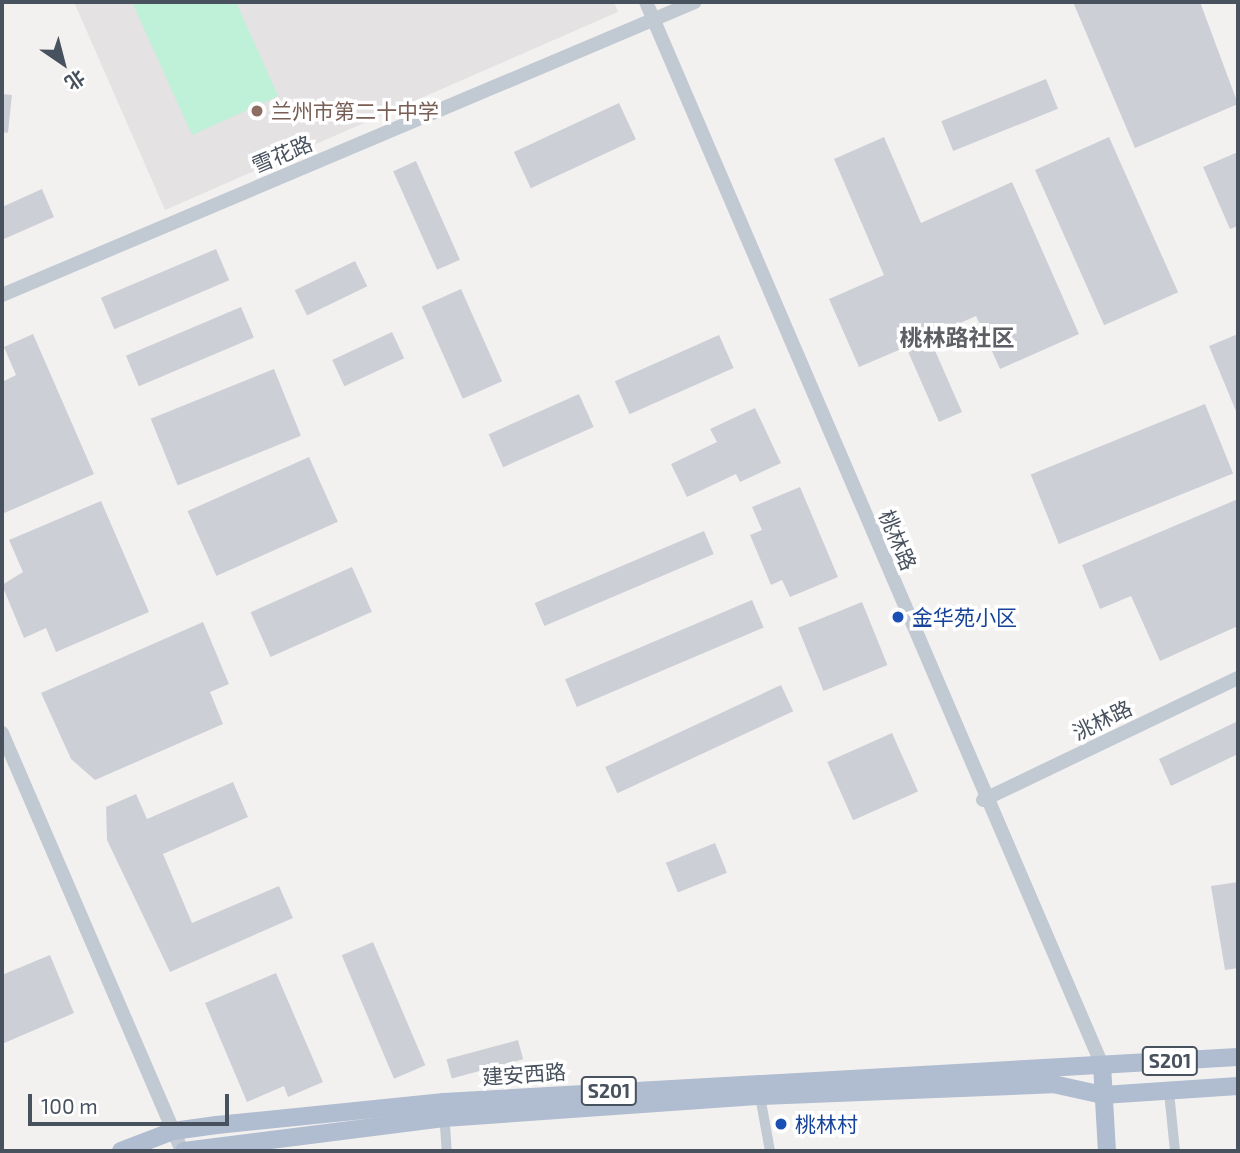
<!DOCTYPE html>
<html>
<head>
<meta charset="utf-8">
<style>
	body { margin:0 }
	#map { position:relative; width:1240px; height:1153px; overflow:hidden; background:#f3f1f0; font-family:"Exo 2","Noto Sans SC",sans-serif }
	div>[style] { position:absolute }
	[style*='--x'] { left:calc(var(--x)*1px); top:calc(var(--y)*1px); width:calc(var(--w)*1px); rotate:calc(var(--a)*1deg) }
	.education>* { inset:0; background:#e4e2e2 }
	.green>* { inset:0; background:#bff0d8 }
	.building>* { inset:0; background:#cccfd6; transform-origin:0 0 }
	.minor>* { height:10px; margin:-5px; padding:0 5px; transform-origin:5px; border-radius:5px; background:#c1c9d2 }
	.tertiary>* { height:14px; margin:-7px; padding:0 7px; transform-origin:7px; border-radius:7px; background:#c1c9d2 }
	.primary>* { height:18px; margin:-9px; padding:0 9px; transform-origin:9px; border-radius:9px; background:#b0bccf }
	.dots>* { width:19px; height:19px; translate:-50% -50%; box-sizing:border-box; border:4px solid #fff; border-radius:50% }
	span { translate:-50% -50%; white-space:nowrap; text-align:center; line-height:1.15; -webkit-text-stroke:7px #fff; paint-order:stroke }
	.shield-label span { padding:2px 5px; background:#fff; border:2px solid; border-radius:5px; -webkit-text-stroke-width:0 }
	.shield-label { font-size:19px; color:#48515e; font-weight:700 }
	.education-label { font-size:21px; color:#785e54 }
	.left { translate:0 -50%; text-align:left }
	.street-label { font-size:21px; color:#48515e }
	.transit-label { font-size:21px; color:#164399 }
	.neighbourhood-label { font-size:23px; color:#5d5f65; font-weight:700 }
	.frame { position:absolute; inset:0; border:4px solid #48515e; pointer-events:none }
	.north { position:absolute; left:28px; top:28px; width:70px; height:70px; -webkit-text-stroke:5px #fff; paint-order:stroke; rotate:145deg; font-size:19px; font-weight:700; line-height:28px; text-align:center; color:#48515e }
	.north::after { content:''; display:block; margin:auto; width:24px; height:32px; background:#48515e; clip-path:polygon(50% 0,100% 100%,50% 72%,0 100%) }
	.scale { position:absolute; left:28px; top:1094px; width:201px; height:32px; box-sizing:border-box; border:4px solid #48515e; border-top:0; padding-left:9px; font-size:21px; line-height:24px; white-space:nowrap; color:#48515e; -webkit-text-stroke:5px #fff; paint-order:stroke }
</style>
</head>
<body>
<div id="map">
	<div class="education">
		<i style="clip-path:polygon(74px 2px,614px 2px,618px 12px,165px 210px)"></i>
	</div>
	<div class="green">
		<i style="clip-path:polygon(132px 2px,236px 2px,278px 96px,192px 135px)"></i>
	</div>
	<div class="building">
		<i style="clip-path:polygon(1073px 2px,1200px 2px,1238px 104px,1135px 148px)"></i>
		<i style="left:1046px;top:79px;width:32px;height:113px;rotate:68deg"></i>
		<i style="left:2px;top:94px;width:10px;height:38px;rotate:6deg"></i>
		<i style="left:619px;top:103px;width:40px;height:116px;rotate:65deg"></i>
		<i style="clip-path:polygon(884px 137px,921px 223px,1012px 182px,1079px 334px,1000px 369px,976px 316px,929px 337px,962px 412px,939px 422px,906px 347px,859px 367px,829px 299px,884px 275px,834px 159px)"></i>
		<i style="left:1109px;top:137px;width:170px;height:81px;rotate:66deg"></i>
		<i style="clip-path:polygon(1238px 152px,1238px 226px,1230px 229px,1203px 167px)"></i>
		<i style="left:416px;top:161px;width:108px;height:25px;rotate:66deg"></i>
		<i style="clip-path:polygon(42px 189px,54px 217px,4px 239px,2px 207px)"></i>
		<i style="left:216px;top:249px;width:34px;height:125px;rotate:67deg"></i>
		<i style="left:355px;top:261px;width:28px;height:67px;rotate:64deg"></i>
		<i style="left:461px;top:289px;width:101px;height:43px;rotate:66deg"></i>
		<i style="left:241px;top:307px;width:33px;height:125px;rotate:67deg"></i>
		<i style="left:392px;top:332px;width:29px;height:66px;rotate:65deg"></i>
		<i style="clip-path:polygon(33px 334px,94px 474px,2px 514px,2px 382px,16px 375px,4px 347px)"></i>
		<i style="clip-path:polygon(1238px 334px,1238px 416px,1209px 346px)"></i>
		<i style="left:719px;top:335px;width:36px;height:114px;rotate:66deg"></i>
		<i style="left:274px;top:369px;width:72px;height:133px;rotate:68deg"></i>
		<i style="left:579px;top:394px;width:36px;height:99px;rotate:66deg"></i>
		<i style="left:1205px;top:404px;width:75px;height:188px;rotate:68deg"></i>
		<i style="clip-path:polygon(755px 408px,781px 463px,740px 482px,736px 474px,687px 497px,671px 464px,717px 442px,710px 429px)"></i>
		<i style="left:309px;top:457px;width:71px;height:133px;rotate:66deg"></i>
		<i style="clip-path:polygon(800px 487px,838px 577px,790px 597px,782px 580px,771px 585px,750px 535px,762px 530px,752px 507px)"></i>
		<i style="clip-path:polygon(1238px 499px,1238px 626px,1160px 661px,1131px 596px,1100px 609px,1082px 565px)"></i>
		<i style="clip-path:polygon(101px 501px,149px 612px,56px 652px,46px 628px,24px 638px,2px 585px,23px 572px,9px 540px)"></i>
		<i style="left:704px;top:531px;width:25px;height:184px;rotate:67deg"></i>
		<i style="left:352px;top:567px;width:49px;height:111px;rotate:66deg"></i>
		<i style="left:752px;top:600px;width:30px;height:203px;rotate:67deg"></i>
		<i style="left:862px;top:602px;width:68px;height:69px;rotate:68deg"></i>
		<i style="clip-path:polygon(203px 622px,229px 684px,210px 692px,223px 724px,95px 780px,71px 759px,41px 693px)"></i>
		<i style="left:781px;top:685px;width:29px;height:194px;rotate:65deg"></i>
		<i style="clip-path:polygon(1238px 721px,1238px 754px,1171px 786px,1159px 759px)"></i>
		<i style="left:892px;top:733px;width:64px;height:71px;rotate:66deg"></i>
		<i style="clip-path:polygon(233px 782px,248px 817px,163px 854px,192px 923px,279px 886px,293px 918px,170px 972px,107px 840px,106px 807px,136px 794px,147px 819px)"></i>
		<i style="left:715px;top:843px;width:32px;height:53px;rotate:68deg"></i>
		<i style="clip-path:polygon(1238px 882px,1238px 968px,1225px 970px,1211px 886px)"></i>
		<i style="left:373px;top:942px;width:134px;height:34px;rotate:67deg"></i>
		<i style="clip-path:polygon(50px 955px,74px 1013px,2px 1044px,2px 975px)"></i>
		<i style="clip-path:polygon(276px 973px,323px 1082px,288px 1097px,284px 1086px,247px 1102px,205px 1003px)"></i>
		<i style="left:518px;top:1040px;width:20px;height:74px;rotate:75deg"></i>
	</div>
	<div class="minor">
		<i style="--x:1169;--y:1092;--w:59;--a:84.2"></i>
		<i style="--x:760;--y:1096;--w:56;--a:79.7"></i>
		<i style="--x:444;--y:1112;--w:39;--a:86"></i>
	</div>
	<div class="tertiary">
		<i style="--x:646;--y:2;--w:1157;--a:66.78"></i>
		<i style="--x:2;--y:295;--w:752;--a:-22.92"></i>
		<i style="--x:2;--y:733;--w:455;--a:66.7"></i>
		<i style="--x:983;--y:800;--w:283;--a:-25.6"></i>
	</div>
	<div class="primary">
		<i style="--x:1102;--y:1065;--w:86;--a:86.7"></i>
		<i style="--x:121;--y:1151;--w:56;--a:-21"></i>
		<i style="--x:173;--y:1131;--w:44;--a:-7.8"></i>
		<i style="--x:217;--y:1125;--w:228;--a:-5.8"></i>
		<i style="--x:444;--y:1102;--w:795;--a:-3.24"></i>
		<i style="--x:184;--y:1151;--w:262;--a:-7.2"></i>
		<i style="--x:444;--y:1118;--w:317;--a:-4"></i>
		<i style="--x:760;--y:1096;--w:293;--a:-2.3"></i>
		<i style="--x:1053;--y:1084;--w:51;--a:12.4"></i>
		<i style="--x:1103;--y:1095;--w:135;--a:-3.8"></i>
	</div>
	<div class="dots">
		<i style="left:257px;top:111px;background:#8d6e63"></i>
		<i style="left:898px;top:617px;background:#1a4fb4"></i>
		<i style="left:781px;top:1124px;background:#1a4fb4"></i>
	</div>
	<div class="shield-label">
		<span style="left:1170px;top:1061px">S201</span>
		<span style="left:609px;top:1091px">S201</span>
	</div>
	<div class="education-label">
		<span class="left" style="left:271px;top:111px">兰州市第二十中学</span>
	</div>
	<div class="street-label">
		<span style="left:282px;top:154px;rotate:-23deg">雪花路</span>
		<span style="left:898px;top:540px;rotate:67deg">桃林路</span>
		<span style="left:1102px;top:720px;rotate:-26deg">洮林路</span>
		<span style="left:524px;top:1074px;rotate:-4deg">建安西路</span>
	</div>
	<div class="transit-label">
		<span class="left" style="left:912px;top:617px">金华苑小区</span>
		<span class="left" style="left:795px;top:1124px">桃林村</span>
	</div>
	<div class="neighbourhood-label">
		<span style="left:957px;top:337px">桃林路社区</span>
	</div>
	<div class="frame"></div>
	<div class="north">北</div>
	<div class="scale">100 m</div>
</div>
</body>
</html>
